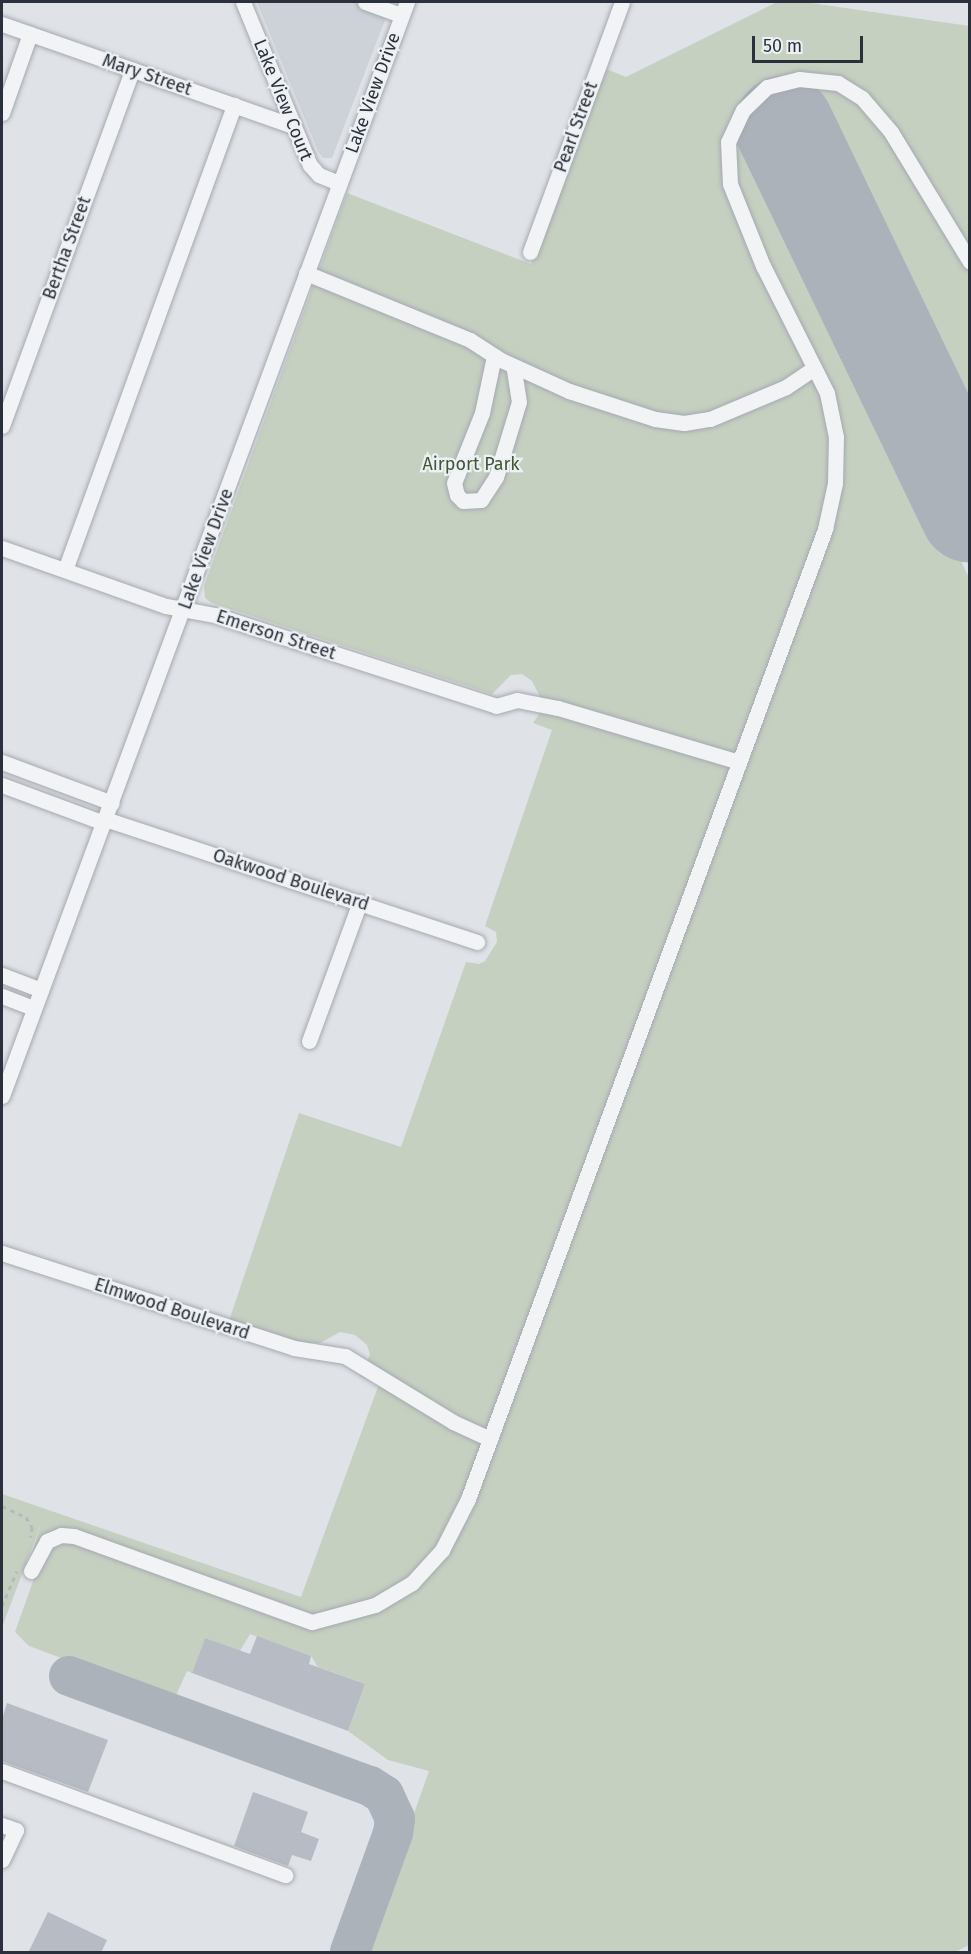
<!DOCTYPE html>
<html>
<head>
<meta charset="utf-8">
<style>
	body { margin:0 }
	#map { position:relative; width:971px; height:1954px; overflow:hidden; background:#dfe2e7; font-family:"Fira Sans",sans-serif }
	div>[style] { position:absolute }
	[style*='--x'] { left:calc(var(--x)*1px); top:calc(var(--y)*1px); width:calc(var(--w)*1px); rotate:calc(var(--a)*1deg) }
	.built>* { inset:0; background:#cdd1d8 }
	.green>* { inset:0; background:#c5d0c1 }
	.taxiway>* { height:40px; margin:-20px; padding:0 20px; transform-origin:20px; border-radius:20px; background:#acb2ba }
	.runway>* { height:100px; margin:-50px; padding:0 50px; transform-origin:50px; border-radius:50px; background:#acb2ba }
	.building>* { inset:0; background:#b7bbc3 }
	.path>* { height:3px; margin-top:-1.5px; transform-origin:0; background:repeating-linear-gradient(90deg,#b5b9be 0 4.5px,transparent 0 9px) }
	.roads { filter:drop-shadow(0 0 2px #a5a9b0) drop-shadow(0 0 2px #a5a9b0) }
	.minor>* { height:15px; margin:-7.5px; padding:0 7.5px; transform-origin:7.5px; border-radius:7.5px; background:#f1f3f5 }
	span { translate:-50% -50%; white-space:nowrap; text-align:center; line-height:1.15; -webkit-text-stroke:4.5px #eef1f4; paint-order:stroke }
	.street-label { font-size:18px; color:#2a313c }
	.park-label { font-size:18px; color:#3f5638 }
	.frame { position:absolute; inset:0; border:3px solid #2a313c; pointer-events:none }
	.scale { position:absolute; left:752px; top:36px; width:111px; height:27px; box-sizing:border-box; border:3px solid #2a313c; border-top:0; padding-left:8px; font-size:18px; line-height:21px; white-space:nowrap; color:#2a313c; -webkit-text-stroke:4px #eef1f4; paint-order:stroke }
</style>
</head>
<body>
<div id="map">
	<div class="built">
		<i style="clip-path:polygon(257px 2px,392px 2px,332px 158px,323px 158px,318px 151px)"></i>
	</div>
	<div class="green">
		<i style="clip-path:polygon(777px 2px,804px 2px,969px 26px,969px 431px,816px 112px,762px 140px,969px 578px,969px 1945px,955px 1952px,365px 1952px,429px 1771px,388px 1760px,348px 1731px,365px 1684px,318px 1667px,311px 1656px,250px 1634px,240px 1651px,205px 1638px,192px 1673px,187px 1671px,174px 1700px,29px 1646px,15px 1632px,36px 1573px,27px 1569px,41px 1524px,2px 1627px,2px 1494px,301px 1597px,379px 1384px,359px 1376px,370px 1355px,367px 1345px,355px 1335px,340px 1332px,320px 1343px,302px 1343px,229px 1321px,299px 1113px,401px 1147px,466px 962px,479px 964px,485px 961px,497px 942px,496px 932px,485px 926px,552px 730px,533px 723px,540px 713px,540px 697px,532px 681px,522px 674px,511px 675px,492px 694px,212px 603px,205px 598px,204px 586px,347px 193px,531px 264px,604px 68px,626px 77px)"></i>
	</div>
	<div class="taxiway">
		<i style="--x:69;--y:1676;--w:320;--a:20.1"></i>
		<i style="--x:370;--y:1786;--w:17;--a:33"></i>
		<i style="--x:384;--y:1795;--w:26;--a:65"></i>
		<i style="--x:395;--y:1819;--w:14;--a:98"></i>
		<i style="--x:393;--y:1833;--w:127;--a:109.9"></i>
	</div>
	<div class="runway">
		<i style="--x:784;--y:126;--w:429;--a:64.3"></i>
	</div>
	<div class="building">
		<i style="clip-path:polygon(257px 1636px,311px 1656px,309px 1664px,365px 1684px,348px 1731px,192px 1673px,205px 1638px,250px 1654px)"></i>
		<i style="clip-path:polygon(7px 1703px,108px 1740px,88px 1792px,2px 1761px,2px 1719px)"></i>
		<i style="clip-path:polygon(253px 1792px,308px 1812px,301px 1832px,319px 1839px,311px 1861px,292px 1855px,288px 1866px,234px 1846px)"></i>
		<i style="clip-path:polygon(48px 1912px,107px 1940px,101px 1953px,28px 1953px)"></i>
	</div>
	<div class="path">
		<i style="--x:2;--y:1506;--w:26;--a:25"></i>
		<i style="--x:26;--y:1517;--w:12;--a:59"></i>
		<i style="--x:32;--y:1527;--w:10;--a:96"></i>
		<i style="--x:2;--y:1606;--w:38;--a:-67"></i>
	</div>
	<div class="roads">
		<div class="minor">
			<i style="--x:243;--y:2;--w:176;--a:67.7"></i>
			<i style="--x:310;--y:165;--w:13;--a:48"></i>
			<i style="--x:319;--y:175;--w:22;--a:22"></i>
			<i style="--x:365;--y:2;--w:38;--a:20"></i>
			<i style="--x:2;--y:24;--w:308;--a:19.3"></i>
			<i style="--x:2;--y:113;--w:84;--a:-70.5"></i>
			<i style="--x:530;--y:252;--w:266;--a:-69.8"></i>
			<i style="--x:306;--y:273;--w:177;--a:22.2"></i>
			<i style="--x:470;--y:340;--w:37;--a:33"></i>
			<i style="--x:501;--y:360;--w:75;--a:24.5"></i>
			<i style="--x:569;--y:391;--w:90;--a:18"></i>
			<i style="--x:655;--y:419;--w:29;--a:8"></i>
			<i style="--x:684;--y:423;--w:26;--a:-9"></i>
			<i style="--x:710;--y:419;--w:82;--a:-22.8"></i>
			<i style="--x:786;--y:387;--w:34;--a:-34"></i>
			<i style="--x:494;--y:356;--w:58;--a:101.9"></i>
			<i style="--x:482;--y:413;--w:75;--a:111.8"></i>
			<i style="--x:454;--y:483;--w:12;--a:76"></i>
			<i style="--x:457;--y:495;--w:8;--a:45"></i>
			<i style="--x:463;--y:501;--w:18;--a:-3"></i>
			<i style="--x:481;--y:500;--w:27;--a:-57"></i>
			<i style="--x:496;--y:477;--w:78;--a:-73"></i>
			<i style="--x:519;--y:402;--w:36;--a:-99"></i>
			<i style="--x:2;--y:426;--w:379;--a:-69.9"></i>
			<i style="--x:2;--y:548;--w:174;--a:19.5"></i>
			<i style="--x:166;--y:606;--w:50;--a:10.4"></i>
			<i style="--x:215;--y:615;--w:295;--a:17.9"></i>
			<i style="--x:496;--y:706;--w:22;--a:-16"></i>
			<i style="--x:517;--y:700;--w:42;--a:11"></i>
			<i style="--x:558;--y:708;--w:189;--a:16.6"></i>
			<i style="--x:65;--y:570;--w:495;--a:-70"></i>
			<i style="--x:2;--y:762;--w:117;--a:20.4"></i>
			<i style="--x:2;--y:785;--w:109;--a:20.4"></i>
			<i style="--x:105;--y:819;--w:392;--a:18.3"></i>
			<i style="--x:2;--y:975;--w:42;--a:21"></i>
			<i style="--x:2;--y:996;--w:34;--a:21"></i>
			<i style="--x:309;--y:1041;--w:148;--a:-69.9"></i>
			<i style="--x:2;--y:1096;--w:1167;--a:-69.69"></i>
			<i style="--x:2;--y:1253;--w:307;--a:18"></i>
			<i style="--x:294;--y:1348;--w:52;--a:8.9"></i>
			<i style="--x:345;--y:1356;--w:127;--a:31.4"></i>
			<i style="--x:453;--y:1422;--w:41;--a:24.7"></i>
			<i style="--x:31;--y:1571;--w:34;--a:-62"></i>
			<i style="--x:47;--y:1541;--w:15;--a:-23"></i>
			<i style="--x:61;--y:1535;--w:13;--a:4"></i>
			<i style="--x:74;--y:1536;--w:253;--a:19.9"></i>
			<i style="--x:312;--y:1622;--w:65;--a:-15.1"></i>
			<i style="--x:375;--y:1605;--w:43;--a:-30.7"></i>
			<i style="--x:412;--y:1583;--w:45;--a:-47.7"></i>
			<i style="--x:442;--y:1550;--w:57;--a:-63"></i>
			<i style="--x:468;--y:1499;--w:1034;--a:-69.79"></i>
			<i style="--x:825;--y:529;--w:47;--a:-77.7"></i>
			<i style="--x:835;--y:483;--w:46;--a:-88.8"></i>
			<i style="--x:836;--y:437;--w:45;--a:-101.6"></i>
			<i style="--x:827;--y:393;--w:142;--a:-116.7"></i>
			<i style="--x:763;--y:266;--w:88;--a:-111.9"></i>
			<i style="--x:730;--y:184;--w:42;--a:-92.7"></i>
			<i style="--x:728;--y:142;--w:35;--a:-65"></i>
			<i style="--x:743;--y:110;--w:33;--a:-44"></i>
			<i style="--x:767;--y:87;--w:33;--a:-14"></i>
			<i style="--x:799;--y:79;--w:39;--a:6"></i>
			<i style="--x:838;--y:83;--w:28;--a:32"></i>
			<i style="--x:862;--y:98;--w:45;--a:49.5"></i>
			<i style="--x:891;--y:132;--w:152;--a:58.7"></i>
			<i style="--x:2;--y:1771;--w:302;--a:20.2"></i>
			<i style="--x:2;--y:1825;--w:15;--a:20"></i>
			<i style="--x:16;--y:1830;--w:33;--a:115"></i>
		</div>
	</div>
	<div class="street-label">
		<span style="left:147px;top:75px;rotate:19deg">Mary Street</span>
		<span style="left:373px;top:93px;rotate:-70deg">Lake View Drive</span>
		<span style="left:283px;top:100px;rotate:68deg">Lake View Court</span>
		<span style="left:576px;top:127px;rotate:-70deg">Pearl Street</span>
		<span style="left:67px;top:248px;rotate:-70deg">Bertha Street</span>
		<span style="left:206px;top:549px;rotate:-70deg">Lake View Drive</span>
		<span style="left:276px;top:635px;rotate:18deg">Emerson Street</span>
		<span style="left:291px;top:880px;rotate:18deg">Oakwood Boulevard</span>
		<span style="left:172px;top:1309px;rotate:18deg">Elmwood Boulevard</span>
	</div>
	<div class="park-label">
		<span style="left:471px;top:464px">Airport Park</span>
	</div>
	<div class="frame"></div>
	<div class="scale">50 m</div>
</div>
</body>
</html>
